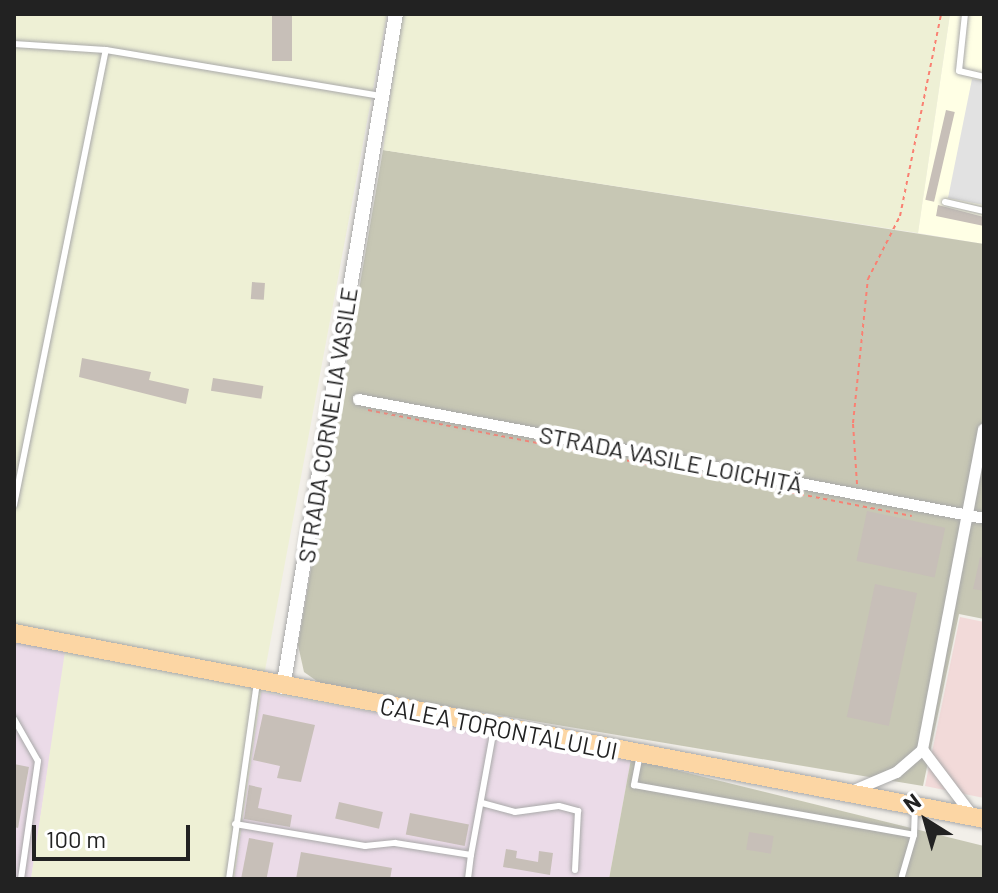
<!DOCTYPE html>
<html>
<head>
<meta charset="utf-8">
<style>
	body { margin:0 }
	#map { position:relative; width:998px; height:893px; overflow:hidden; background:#f2efe9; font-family:Barlow,sans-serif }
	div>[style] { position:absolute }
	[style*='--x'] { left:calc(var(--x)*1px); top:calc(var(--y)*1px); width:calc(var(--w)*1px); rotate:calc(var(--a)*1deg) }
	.commercial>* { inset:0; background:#f2dad9 }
	.industrial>* { inset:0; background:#ebdbe8 }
	.education>* { inset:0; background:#ffffe5 }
	.construction>* { inset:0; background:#c7c7b4 }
	.farmland>* { inset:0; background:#eef0d5 }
	.parking>* { inset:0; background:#e2e2e2 }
	.building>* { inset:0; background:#c7bfb8; transform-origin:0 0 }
	.path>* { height:2px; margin-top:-1px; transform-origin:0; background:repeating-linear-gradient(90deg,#fa8072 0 4px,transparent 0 8px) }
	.roads { filter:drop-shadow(0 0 2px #a9a9a9) drop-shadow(0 0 2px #a9a9a9) }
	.service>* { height:6px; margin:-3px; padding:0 3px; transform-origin:3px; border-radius:3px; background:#fff }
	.minor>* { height:11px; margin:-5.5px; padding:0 5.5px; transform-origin:5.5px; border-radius:5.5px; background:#fff }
	.tertiary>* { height:14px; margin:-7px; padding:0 7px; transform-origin:7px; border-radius:7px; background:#fff }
	.primary>* { height:18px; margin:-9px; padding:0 9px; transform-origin:9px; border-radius:9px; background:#fcd6a4 }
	span { translate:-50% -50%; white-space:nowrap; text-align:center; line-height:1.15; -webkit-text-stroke:8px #fff; paint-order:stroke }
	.street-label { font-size:24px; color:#222 }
	.frame { position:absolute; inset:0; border:16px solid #222; pointer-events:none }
	.north { position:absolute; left:886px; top:781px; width:80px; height:80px; -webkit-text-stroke:6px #fff; paint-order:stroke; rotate:323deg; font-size:22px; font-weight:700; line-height:32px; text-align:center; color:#222 }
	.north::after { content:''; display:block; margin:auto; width:28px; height:36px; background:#222; clip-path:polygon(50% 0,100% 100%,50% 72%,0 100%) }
	.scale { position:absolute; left:32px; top:825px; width:158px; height:36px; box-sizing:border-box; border:4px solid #222; border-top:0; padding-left:10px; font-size:24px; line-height:28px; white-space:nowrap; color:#222; -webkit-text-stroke:6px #fff; paint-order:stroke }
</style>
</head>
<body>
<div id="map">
	<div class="commercial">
		<i style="clip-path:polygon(960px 617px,984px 622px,984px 798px,925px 786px)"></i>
	</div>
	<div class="industrial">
		<i style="clip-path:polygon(14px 642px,66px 651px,31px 879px,14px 879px)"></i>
		<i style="clip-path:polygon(261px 692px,631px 759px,609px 879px,234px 879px)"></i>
	</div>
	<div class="education">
		<i style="clip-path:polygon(950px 14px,984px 14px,984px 244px,918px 233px)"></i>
	</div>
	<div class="construction">
		<i style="clip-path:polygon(383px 150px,984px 244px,984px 619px,959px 614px,923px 786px,324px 686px,304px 672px,298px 645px)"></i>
		<i style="clip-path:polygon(631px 759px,984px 846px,984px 879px,609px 879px)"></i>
	</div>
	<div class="farmland">
		<i style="clip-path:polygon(14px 14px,387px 14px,261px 692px,234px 879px,31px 879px,65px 651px,14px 642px)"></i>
		<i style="clip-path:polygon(402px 14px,950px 14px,918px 233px,383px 150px)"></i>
	</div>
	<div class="parking">
		<i style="clip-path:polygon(972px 79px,984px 81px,984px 205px,948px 198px)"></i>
	</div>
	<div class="building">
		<i style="left:272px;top:14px;width:20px;height:47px"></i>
		<i style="left:946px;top:110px;width:9px;height:92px;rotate:13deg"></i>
		<i style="clip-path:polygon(938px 205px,984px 217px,984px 226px,936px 216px)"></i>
		<i style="left:252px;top:282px;width:13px;height:17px;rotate:4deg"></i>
		<i style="clip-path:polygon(82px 358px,151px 372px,149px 380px,189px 389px,186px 404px,79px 377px)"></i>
		<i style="left:213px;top:378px;width:51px;height:13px;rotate:9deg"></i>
		<i style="left:867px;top:511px;width:80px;height:51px;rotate:12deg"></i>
		<i style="clip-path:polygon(980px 557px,984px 558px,984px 591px,973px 589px)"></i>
		<i style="left:875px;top:584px;width:43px;height:136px;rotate:12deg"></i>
		<i style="clip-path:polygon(263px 714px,315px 725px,301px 782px,277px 778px,280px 766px,253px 760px)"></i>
		<i style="clip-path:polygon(14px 764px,29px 767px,18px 828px,14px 827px)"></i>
		<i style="clip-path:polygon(249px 785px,262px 788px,258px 808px,292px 815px,290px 827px,244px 819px)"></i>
		<i style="left:339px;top:802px;width:45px;height:17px;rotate:13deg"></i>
		<i style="left:410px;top:813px;width:60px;height:22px;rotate:11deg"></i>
		<i style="left:749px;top:832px;width:25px;height:18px;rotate:9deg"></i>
		<i style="left:249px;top:838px;width:25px;height:42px;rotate:11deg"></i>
		<i style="clip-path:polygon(506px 849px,517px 851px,516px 858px,538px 862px,539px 851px,553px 853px,550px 875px,503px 867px)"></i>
		<i style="clip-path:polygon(301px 852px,392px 868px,390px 879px,296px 879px)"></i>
	</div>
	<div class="path">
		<i style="--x:368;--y:410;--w:554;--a:11.03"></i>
		<i style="--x:857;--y:484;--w:61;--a:-93.8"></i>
		<i style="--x:853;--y:423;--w:145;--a:-84.1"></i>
		<i style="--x:868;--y:279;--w:71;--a:-63.1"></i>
		<i style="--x:900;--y:216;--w:206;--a:-78.5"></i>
	</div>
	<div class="roads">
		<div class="service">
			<i style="--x:965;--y:14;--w:57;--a:96"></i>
			<i style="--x:959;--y:71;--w:26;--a:13"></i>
			<i style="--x:14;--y:44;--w:92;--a:3.7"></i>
			<i style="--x:106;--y:50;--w:280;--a:9.5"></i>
			<i style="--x:945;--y:202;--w:40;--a:13"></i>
			<i style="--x:14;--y:505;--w:464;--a:-78.6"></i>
			<i style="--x:14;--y:719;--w:48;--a:60.3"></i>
			<i style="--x:38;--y:761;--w:119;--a:98.2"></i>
			<i style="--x:640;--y:754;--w:32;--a:101"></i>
			<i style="--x:634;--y:785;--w:284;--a:10.1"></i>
			<i style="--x:482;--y:803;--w:34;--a:15"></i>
			<i style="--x:515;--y:812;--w:44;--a:-7.8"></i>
			<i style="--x:559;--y:806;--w:20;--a:15"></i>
			<i style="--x:578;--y:811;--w:59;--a:92.9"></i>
			<i style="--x:235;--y:824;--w:132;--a:9.6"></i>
			<i style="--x:365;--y:846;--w:30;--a:-6"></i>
			<i style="--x:395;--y:843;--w:77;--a:9"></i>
			<i style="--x:471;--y:855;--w:129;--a:-79.7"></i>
			<i style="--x:902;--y:876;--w:43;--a:-73.7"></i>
			<i style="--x:914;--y:835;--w:25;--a:-88"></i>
			<i style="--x:229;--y:879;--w:198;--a:-81.9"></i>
			<i style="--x:468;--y:879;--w:24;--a:-83"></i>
		</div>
		<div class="minor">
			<i style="--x:358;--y:399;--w:637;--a:10.76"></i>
			<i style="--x:922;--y:749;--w:83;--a:52.9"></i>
			<i style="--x:851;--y:791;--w:49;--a:-22.9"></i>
			<i style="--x:896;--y:772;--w:35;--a:-41"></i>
			<i style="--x:922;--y:749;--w:326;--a:-79.2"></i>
		</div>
		<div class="tertiary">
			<i style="--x:283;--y:687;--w:682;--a:-80.47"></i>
		</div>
		<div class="primary">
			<i style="--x:14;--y:633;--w:988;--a:10.85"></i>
		</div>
	</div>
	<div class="street-label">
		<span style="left:327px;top:425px;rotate:-81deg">STRADA CORNELIA VASILE</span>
		<span style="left:671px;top:459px;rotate:11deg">STRADA VASILE LOICHIȚĂ</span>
		<span style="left:499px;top:728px;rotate:11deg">CALEA TORONTALULUI</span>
	</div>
	<div class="frame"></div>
	<div class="north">N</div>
	<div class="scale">100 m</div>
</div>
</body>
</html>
